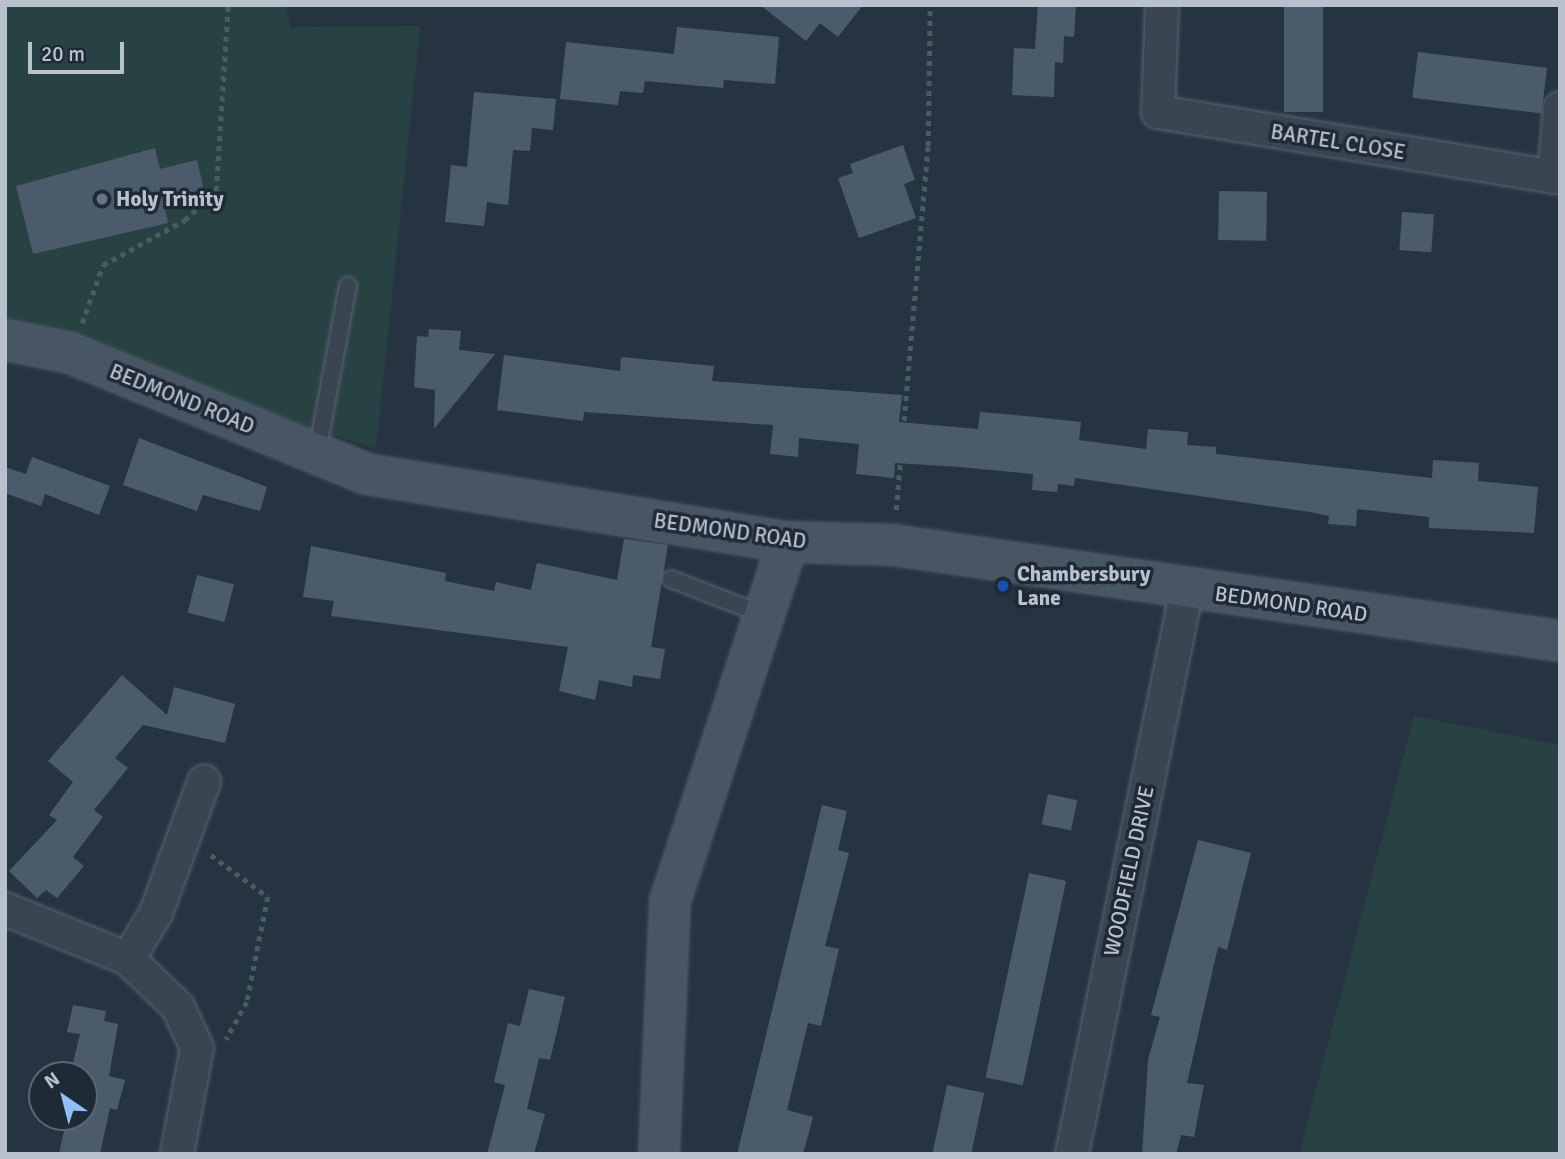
<!DOCTYPE html>
<html>
<head>
<meta charset="utf-8">
<style>
	body { margin:0 }
	#map { position:relative; width:1565px; height:1159px; overflow:hidden; background:#263442; font-family:Signika,sans-serif }
	div>[style] { position:absolute }
	[style*='--x'] { left:calc(var(--x)*1px); top:calc(var(--y)*1px); width:calc(var(--w)*1px); rotate:calc(var(--a)*1deg) }
	.green>* { inset:0; background:#284243 }
	.building>* { inset:0; background:#4c5b6b; transform-origin:0 0 }
	.path>* { height:4.5px; margin-top:-2.25px; transform-origin:0; background:repeating-linear-gradient(90deg,#465e60 0 5px,transparent 0 10px) }
	.roads { filter:drop-shadow(0 0 2px #59636f) drop-shadow(0 0 2px #59636f) }
	.lane>* { height:16px; margin:-8px; padding:0 8px; transform-origin:8px; border-radius:8px; background:#3a4552 }
	.street>* { height:32px; margin:-16px; padding:0 16px; transform-origin:16px; border-radius:16px; background:#3a4552 }
	.secondary>* { height:38px; margin:-19px; padding:0 19px; transform-origin:19px; border-radius:19px; background:#485565 }
	.dots>* { width:19px; height:19px; translate:-50% -50%; box-sizing:border-box; border:4px solid #1f2a37; border-radius:50% }
	span { translate:-50% -50%; white-space:nowrap; text-align:center; line-height:1.15; -webkit-text-stroke:7px #1f2a37; paint-order:stroke }
	.street-label { font-size:21px; color:#b8c1cc }
	.poi-label { font-size:21px; color:#b8c1cc; font-weight:700 }
	.left { translate:0 -50%; text-align:left }
	.frame { position:absolute; inset:0; border:7px solid #b8c1cc; pointer-events:none }
	.north { position:absolute; left:28px; top:1061px; width:70px; height:70px; box-sizing:border-box; background:#1f2a37; border:2px solid #5c6673; border-radius:50%; rotate:325deg; font-size:19px; font-weight:700; line-height:28px; text-align:center; color:#b8c1cc }
	.north::after { content:''; display:block; margin:auto; width:24px; height:32px; background:#8fbef9; clip-path:polygon(50% 0,100% 100%,50% 72%,0 100%) }
	.scale { position:absolute; left:28px; top:42px; width:96px; height:32px; box-sizing:border-box; border:4px solid #b8c1cc; border-top:0; padding-left:9px; font-size:21px; line-height:24px; white-space:nowrap; color:#b8c1cc; -webkit-text-stroke:5px #1f2a37; paint-order:stroke }
</style>
</head>
<body>
<div id="map">
	<div class="green">
		<i style="clip-path:polygon(5px 5px,286px 5px,290px 27px,420px 26px,376px 449px,75px 348px,5px 333px)"></i>
		<i style="clip-path:polygon(1414px 716px,1560px 745px,1560px 1154px,1299px 1154px)"></i>
	</div>
	<div class="building">
		<i style="clip-path:polygon(760px 5px,863px 5px,838px 37px,820px 23px,806px 41px)"></i>
		<i style="clip-path:polygon(1038px 5px,1076px 5px,1074px 37px,1064px 36px,1063px 63px,1055px 62px,1054px 97px,1012px 95px,1014px 48px,1035px 49px)"></i>
		<i style="left:1284px;top:7px;width:39px;height:105px"></i>
		<i style="clip-path:polygon(677px 27px,779px 37px,775px 84px,724px 80px,723px 88px,645px 81px,643px 93px,620px 91px,618px 105px,560px 99px,566px 42px,674px 54px)"></i>
		<i style="left:1418px;top:52px;width:130px;height:46px;rotate:7deg"></i>
		<i style="clip-path:polygon(474px 92px,556px 99px,553px 130px,532px 128px,530px 151px,513px 150px,508px 205px,487px 202px,484px 226px,445px 222px,451px 165px,467px 167px)"></i>
		<i style="clip-path:polygon(903px 145px,915px 180px,904px 184px,916px 218px,859px 238px,838px 178px,853px 173px,850px 164px)"></i>
		<i style="clip-path:polygon(155px 148px,160px 169px,197px 160px,205px 194px,164px 204px,168px 223px,33px 254px,16px 186px)"></i>
		<i style="left:1219px;top:191px;width:48px;height:49px;rotate:1deg"></i>
		<i style="left:1402px;top:212px;width:32px;height:38px;rotate:4deg"></i>
		<i style="clip-path:polygon(429px 329px,461px 331px,459px 350px,495px 354px,434px 429px,435px 390px,414px 387px,417px 336px,428px 337px)"></i>
		<i style="clip-path:polygon(504px 355px,620px 371px,621px 357px,714px 366px,712px 381px,902px 395px,899px 422px,978px 429px,980px 412px,1026px 416px,1081px 422px,1079px 440px,1146px 449px,1148px 429px,1188px 432px,1187px 445px,1216px 447px,1216px 454px,1432px 478px,1433px 460px,1479px 463px,1478px 481px,1538px 487px,1534px 533px,1429px 528px,1429px 517px,1357px 509px,1356px 526px,1328px 524px,1329px 516px,1310px 512px,1075px 478px,1074px 486px,1058px 484px,1057px 492px,1032px 490px,1033px 474px,959px 467px,895px 463px,894px 478px,856px 474px,859px 444px,799px 438px,798px 457px,770px 454px,773px 425px,584px 412px,583px 421px,497px 410px)"></i>
		<i style="clip-path:polygon(139px 438px,267px 487px,260px 511px,203px 495px,197px 511px,123px 485px)"></i>
		<i style="clip-path:polygon(32px 457px,110px 486px,99px 515px,45px 494px,41px 506px,5px 493px,5px 467px,26px 474px)"></i>
		<i style="clip-path:polygon(624px 539px,668px 545px,651px 647px,665px 649px,660px 679px,633px 675px,632px 687px,599px 680px,595px 700px,559px 691px,568px 647px,331px 616px,334px 601px,303px 597px,311px 546px,446px 573px,445px 581px,494px 591px,496px 582px,531px 590px,537px 563px,617px 580px)"></i>
		<i style="left:197px;top:575px;width:38px;height:39px;rotate:14deg"></i>
		<i style="clip-path:polygon(122px 675px,167px 715px,174px 687px,235px 704px,225px 743px,143px 725px,115px 758px,128px 768px,94px 810px,103px 817px,73px 857px,84px 866px,57px 898px,46px 890px,37px 898px,9px 871px,57px 820px,49px 815px,73px 782px,48px 761px)"></i>
		<i style="left:1048px;top:794px;width:30px;height:31px;rotate:12deg"></i>
		<i style="clip-path:polygon(822px 805px,847px 811px,838px 850px,849px 853px,825px 946px,839px 949px,821px 1026px,808px 1023px,787px 1110px,813px 1117px,803px 1154px,737px 1154px)"></i>
		<i style="clip-path:polygon(1198px 840px,1251px 853px,1227px 950px,1218px 947px,1187px 1083px,1204px 1085px,1194px 1137px,1181px 1135px,1176px 1154px,1142px 1154px,1148px 1060px,1160px 1017px,1151px 1015px)"></i>
		<i style="left:1029px;top:873px;width:38px;height:209px;rotate:12deg"></i>
		<i style="clip-path:polygon(529px 989px,565px 997px,550px 1060px,539px 1058px,527px 1109px,545px 1114px,534px 1154px,487px 1154px,505px 1085px,494px 1082px,508px 1023px,520px 1026px)"></i>
		<i style="clip-path:polygon(73px 1005px,106px 1011px,104px 1021px,118px 1024px,109px 1076px,125px 1080px,117px 1110px,110px 1108px,100px 1154px,59px 1154px,67px 1117px,84px 1117px,84px 1075px,70px 1075px,80px 1034px,67px 1032px)"></i>
		<i style="left:947px;top:1085px;width:38px;height:71px;rotate:12deg"></i>
	</div>
	<div class="path">
		<i style="--x:82;--y:323;--w:62;--a:-70.1"></i>
		<i style="--x:103;--y:265;--w:94;--a:-28.8"></i>
		<i style="--x:185;--y:220;--w:42;--a:-43.1"></i>
		<i style="--x:216;--y:191;--w:186;--a:-86.3"></i>
		<i style="--x:896;--y:510;--w:365;--a:-85"></i>
		<i style="--x:928;--y:146;--w:141;--a:-89.2"></i>
		<i style="--x:211;--y:855;--w:71;--a:36.4"></i>
		<i style="--x:268;--y:897;--w:107;--a:101.3"></i>
		<i style="--x:247;--y:1002;--w:43;--a:118.9"></i>
	</div>
	<div class="roads">
		<div class="lane">
			<i style="--x:317;--y:453;--w:170;--a:-79.5"></i>
			<i style="--x:671;--y:579;--w:100;--a:21.2"></i>
		</div>
		<div class="street">
			<i style="--x:1162;--y:5;--w:107;--a:92.1"></i>
			<i style="--x:1158;--y:112;--w:401;--a:9.3"></i>
			<i style="--x:1554;--y:177;--w:69;--a:-85"></i>
			<i style="--x:5;--y:909;--w:133;--a:22.1"></i>
			<i style="--x:128;--y:959;--w:69;--a:43.8"></i>
			<i style="--x:178;--y:1007;--w:45;--a:65.1"></i>
			<i style="--x:197;--y:1048;--w:108;--a:100.7"></i>
			<i style="--x:128;--y:959;--w:54;--a:-58.7"></i>
			<i style="--x:156;--y:913;--w:140;--a:-69.9"></i>
			<i style="--x:1072;--y:1154;--w:577;--a:-78.5"></i>
		</div>
		<div class="secondary">
			<i style="--x:5;--y:340;--w:66;--a:11.3"></i>
			<i style="--x:70;--y:353;--w:320;--a:22.2"></i>
			<i style="--x:366;--y:474;--w:427;--a:9.2"></i>
			<i style="--x:788;--y:542;--w:105;--a:1.6"></i>
			<i style="--x:893;--y:545;--w:674;--a:8.19"></i>
			<i style="--x:659;--y:1154;--w:253;--a:-87.5"></i>
			<i style="--x:670;--y:901;--w:378;--a:-71.8"></i>
		</div>
	</div>
	<div class="dots">
		<i style="left:102px;top:199px;background:#6b7280"></i>
		<i style="left:1003px;top:586px;background:#1a4fb4"></i>
	</div>
	<div class="street-label">
		<span style="left:1338px;top:142px;rotate:9deg">BARTEL CLOSE</span>
		<span style="left:182px;top:399px;rotate:22deg">BEDMOND ROAD</span>
		<span style="left:730px;top:531px;rotate:8deg">BEDMOND ROAD</span>
		<span style="left:1291px;top:604px;rotate:8deg">BEDMOND ROAD</span>
		<span style="left:1129px;top:871px;rotate:-78deg">WOODFIELD DRIVE</span>
	</div>
	<div class="poi-label">
		<span class="left" style="left:116px;top:199px">Holy Trinity</span>
		<span class="left" style="left:1017px;top:586px">Chambersbury<br>Lane</span>
	</div>
	<div class="frame"></div>
	<div class="north">N</div>
	<div class="scale">20 m</div>
</div>
</body>
</html>
